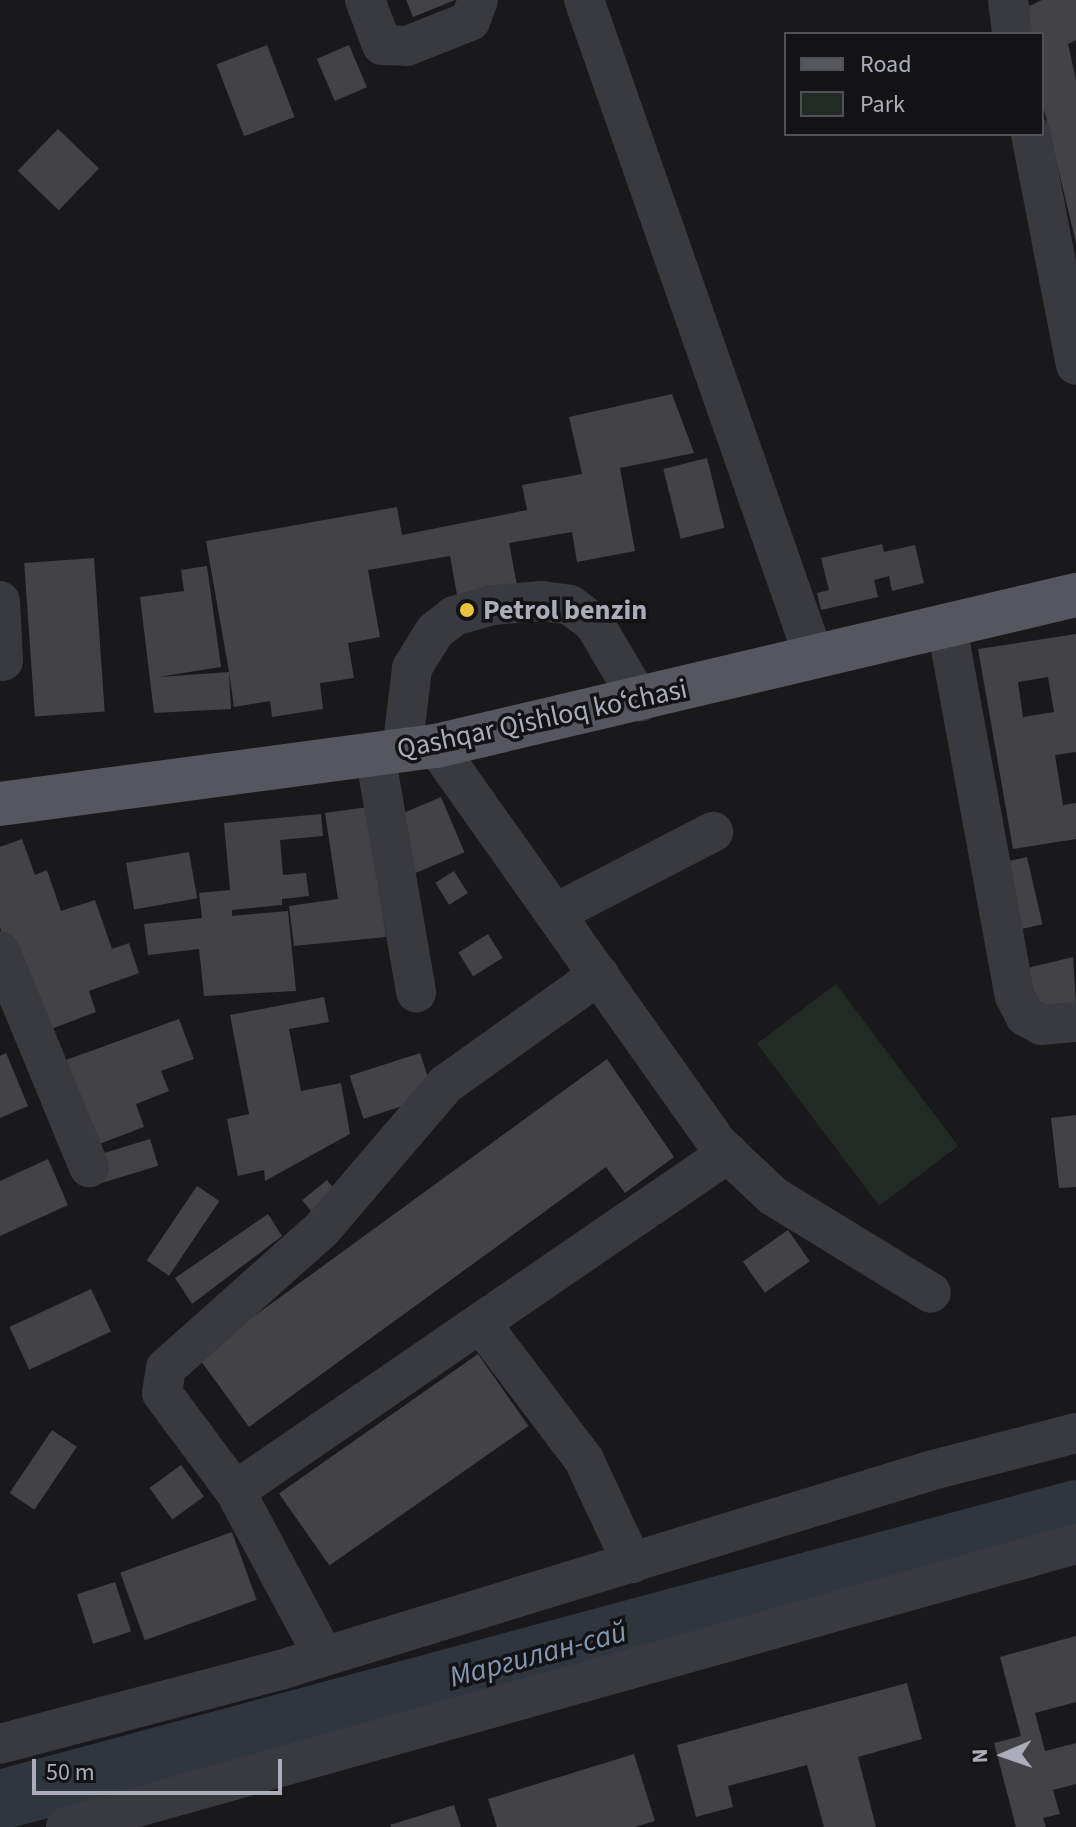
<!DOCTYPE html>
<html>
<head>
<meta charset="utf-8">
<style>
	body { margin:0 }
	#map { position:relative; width:1076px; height:1827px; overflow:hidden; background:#19181a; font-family:"Source Sans 3",sans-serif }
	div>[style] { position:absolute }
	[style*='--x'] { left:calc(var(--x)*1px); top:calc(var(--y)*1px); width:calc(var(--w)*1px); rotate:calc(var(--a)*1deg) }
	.green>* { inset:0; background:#222a24; transform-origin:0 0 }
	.river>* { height:60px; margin:-30px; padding:0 30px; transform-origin:30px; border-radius:30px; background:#2f363e }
	.building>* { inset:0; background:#434347; transform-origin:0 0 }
	.minor>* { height:40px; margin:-20px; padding:0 20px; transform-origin:20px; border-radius:20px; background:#393a3f }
	.major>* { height:44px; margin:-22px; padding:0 22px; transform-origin:22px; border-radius:22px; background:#56575e }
	.dots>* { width:22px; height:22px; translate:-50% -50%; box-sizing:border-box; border:4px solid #131315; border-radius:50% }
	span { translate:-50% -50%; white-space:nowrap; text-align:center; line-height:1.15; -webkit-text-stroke:7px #131315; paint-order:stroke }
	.poi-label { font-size:28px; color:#abaeba; font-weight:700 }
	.left { translate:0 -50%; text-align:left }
	.street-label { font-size:28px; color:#abaeba }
	.water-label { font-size:30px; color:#8498b3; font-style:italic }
	.legend { position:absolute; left:784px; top:32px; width:260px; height:104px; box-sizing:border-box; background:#131315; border:2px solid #505157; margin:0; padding:10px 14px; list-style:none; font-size:24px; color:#abaeba }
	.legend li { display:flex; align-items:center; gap:16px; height:40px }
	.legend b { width:40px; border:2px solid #505157 }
	.north { position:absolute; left:964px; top:1715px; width:80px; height:80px; -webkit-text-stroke:6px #131315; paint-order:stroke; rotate:268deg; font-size:22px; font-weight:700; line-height:32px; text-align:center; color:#abaeba }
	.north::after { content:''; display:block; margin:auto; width:28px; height:36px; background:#abaeba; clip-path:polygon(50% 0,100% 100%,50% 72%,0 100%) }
	.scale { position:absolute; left:32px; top:1759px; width:250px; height:36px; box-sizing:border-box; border:4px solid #abaeba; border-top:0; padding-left:10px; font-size:24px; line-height:28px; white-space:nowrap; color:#abaeba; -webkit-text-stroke:6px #131315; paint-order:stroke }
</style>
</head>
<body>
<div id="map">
	<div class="green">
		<i style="left:836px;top:984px;width:203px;height:99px;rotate:53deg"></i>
	</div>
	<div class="river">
		<i style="--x:0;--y:1800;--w:1114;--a:-15.08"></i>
	</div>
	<div class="building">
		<i style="clip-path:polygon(406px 0,455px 0,413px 17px)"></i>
		<i style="clip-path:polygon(1042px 0,1076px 0,1076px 40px,1068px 44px,1076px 80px,1076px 243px,1042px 101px,1042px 34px,1029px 34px,1023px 9px)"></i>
		<i style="left:267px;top:45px;width:77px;height:54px;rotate:69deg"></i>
		<i style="left:349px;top:45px;width:46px;height:35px;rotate:67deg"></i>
		<i style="left:58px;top:129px;width:57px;height:58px;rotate:44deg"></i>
		<i style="clip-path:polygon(672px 394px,694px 453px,620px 468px,635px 551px,577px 562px,572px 532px,509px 543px,519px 596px,459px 606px,450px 556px,368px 570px,380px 637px,348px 643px,354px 678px,320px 683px,323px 709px,272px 717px,270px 701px,234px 707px,229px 672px,231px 709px,154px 713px,140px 597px,184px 591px,181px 570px,207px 566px,221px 667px,158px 677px,229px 672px,206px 541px,397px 507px,402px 535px,527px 510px,522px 485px,582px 474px,569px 417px)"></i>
		<i style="left:707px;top:458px;width:72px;height:45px;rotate:76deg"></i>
		<i style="clip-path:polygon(882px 544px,884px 552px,915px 545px,924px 583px,892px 591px,889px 576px,874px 580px,878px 597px,821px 610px,817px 593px,829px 590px,821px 558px)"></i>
		<i style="left:94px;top:558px;width:154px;height:70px;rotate:86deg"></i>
		<i style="clip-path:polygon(evenodd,1076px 634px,1076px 752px,1055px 755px,1063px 805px,1076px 803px,1076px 839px,1013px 849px,978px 649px,1076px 634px,1048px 677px,1054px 712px,1023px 717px,1018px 682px,1048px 677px)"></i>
		<i style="left:441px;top:797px;width:60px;height:55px;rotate:67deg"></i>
		<i style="clip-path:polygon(368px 807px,386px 937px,294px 946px,289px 906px,338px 899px,325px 813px)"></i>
		<i style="clip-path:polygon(321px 814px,323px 836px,280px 840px,283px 875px,306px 873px,309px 896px,282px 899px,282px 905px,232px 910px,232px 916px,288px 911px,296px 991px,204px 996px,199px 949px,148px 955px,144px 924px,202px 918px,199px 893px,230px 890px,224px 823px)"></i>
		<i style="clip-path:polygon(22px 839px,35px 875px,47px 870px,61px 911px,95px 900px,112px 949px,129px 943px,139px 973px,89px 991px,96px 1012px,38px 1034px,0 927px,0 847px)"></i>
		<i style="left:189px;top:852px;width:47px;height:64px;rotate:80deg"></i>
		<i style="left:1027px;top:857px;width:69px;height:33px;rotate:77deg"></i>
		<i style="left:454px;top:871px;width:26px;height:22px;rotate:58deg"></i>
		<i style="left:488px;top:934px;width:28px;height:35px;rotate:58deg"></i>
		<i style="clip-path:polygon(1073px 957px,1076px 1005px,1034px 1015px,1023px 969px)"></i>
		<i style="clip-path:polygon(324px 997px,329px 1022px,289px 1029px,301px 1091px,341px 1083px,350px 1134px,265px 1181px,264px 1170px,238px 1176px,227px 1119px,249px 1114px,230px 1015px)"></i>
		<i style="clip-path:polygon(179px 1019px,194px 1059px,161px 1071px,169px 1091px,136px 1104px,144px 1127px,86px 1149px,55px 1064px)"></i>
		<i style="clip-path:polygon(6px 1053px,28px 1106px,0 1118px,0 1056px)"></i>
		<i style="left:420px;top:1053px;width:45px;height:74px;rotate:72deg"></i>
		<i style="clip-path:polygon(607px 1059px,674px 1157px,625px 1193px,606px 1167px,249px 1427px,198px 1357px)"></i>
		<i style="clip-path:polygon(1076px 1115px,1076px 1187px,1059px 1188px,1051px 1118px)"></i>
		<i style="left:150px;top:1139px;width:28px;height:58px;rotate:73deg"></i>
		<i style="clip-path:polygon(48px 1159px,68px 1205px,0 1236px,0 1181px)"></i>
		<i style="left:327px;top:1180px;width:19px;height:32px;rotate:51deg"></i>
		<i style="left:197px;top:1186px;width:27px;height:90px;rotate:34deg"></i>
		<i style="clip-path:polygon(268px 1214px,282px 1236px,192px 1304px,175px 1278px)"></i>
		<i style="left:788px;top:1230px;width:38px;height:55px;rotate:55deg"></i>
		<i style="left:91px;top:1289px;width:47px;height:90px;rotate:65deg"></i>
		<i style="left:478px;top:1354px;width:88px;height:243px;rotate:55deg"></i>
		<i style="left:52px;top:1430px;width:30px;height:76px;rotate:34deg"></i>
		<i style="left:181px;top:1465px;width:39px;height:39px;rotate:54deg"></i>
		<i style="left:232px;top:1532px;width:72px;height:119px;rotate:70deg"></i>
		<i style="left:115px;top:1582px;width:52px;height:40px;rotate:72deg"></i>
		<i style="clip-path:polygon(1076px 1636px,1076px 1702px,1035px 1713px,1045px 1751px,1076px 1743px,1076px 1784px,1053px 1790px,1060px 1814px,1043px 1818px,1046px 1827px,1016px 1827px,994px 1743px,1021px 1736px,1000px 1657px)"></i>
		<i style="clip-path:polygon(907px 1683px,922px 1739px,858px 1757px,876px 1827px,824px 1827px,807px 1765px,728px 1786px,733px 1807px,696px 1817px,677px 1745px)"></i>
		<i style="clip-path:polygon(634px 1754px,655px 1821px,635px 1827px,497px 1827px,488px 1799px)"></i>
		<i style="clip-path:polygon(454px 1805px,461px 1827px,391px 1827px,390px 1825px)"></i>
	</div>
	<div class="minor">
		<i style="--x:365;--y:0;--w:48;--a:69.3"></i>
		<i style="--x:382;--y:45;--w:25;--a:2"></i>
		<i style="--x:407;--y:46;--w:68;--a:-21.6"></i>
		<i style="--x:470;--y:21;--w:22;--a:-69"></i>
		<i style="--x:584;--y:0;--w:696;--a:70.71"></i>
		<i style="--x:1008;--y:0;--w:34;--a:83"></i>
		<i style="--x:1031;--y:134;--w:235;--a:79"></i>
		<i style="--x:0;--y:601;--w:60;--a:87.1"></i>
		<i style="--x:947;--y:627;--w:375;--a:79.6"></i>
		<i style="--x:1015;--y:996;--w:22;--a:63"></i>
		<i style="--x:1025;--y:1016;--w:18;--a:29"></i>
		<i style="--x:1041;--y:1025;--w:35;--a:-5"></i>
		<i style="--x:436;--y:746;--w:485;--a:54.7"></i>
		<i style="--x:716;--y:1142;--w:79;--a:43.5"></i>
		<i style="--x:773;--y:1196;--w:185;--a:31.5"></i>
		<i style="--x:402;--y:751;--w:84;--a:-83.1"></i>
		<i style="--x:412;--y:668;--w:44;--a:-58.1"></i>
		<i style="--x:435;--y:631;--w:24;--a:-38"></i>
		<i style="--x:454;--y:616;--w:40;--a:-16"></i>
		<i style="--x:492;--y:605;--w:50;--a:-4.6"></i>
		<i style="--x:542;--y:601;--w:28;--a:8"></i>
		<i style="--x:570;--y:605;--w:30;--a:37"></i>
		<i style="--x:594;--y:623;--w:91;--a:59.5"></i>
		<i style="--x:375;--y:754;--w:242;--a:80.2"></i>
		<i style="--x:556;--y:913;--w:177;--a:-27.3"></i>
		<i style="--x:0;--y:951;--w:234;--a:67.6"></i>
		<i style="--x:482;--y:1325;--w:169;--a:52.9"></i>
		<i style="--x:584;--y:1460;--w:114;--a:65"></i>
		<i style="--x:235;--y:1491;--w:598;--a:-34.43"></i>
		<i style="--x:323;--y:1655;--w:186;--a:-118.2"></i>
		<i style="--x:235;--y:1491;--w:122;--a:-126.7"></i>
		<i style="--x:162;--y:1393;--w:25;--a:-81"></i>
		<i style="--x:166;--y:1368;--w:209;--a:-41.7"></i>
		<i style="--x:322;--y:1229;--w:191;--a:-49.5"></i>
		<i style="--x:446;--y:1084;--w:188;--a:-35.5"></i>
		<i style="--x:0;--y:1744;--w:290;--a:-14.8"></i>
		<i style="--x:280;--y:1670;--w:683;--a:-17.03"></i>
		<i style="--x:933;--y:1470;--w:148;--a:-14.5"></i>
		<i style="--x:66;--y:1827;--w:1049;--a:-15.65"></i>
	</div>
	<div class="major">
		<i style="--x:0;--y:804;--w:440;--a:-7.6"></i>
		<i style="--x:436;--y:746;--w:658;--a:-13.28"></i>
	</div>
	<div class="dots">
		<i style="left:467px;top:610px;background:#ecc33f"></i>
	</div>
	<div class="poi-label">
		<span class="left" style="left:483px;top:610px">Petrol benzin</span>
	</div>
	<div class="street-label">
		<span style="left:542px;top:719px;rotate:-12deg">Qashqar Qishloq koʻchasi</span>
	</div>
	<div class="water-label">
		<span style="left:538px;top:1655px;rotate:-15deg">Маргилан-сай</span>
	</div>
	<ul class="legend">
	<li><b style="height:10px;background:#56575e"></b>Road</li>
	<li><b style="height:22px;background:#222a24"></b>Park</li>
	</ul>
	<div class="north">N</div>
	<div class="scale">50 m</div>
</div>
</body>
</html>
